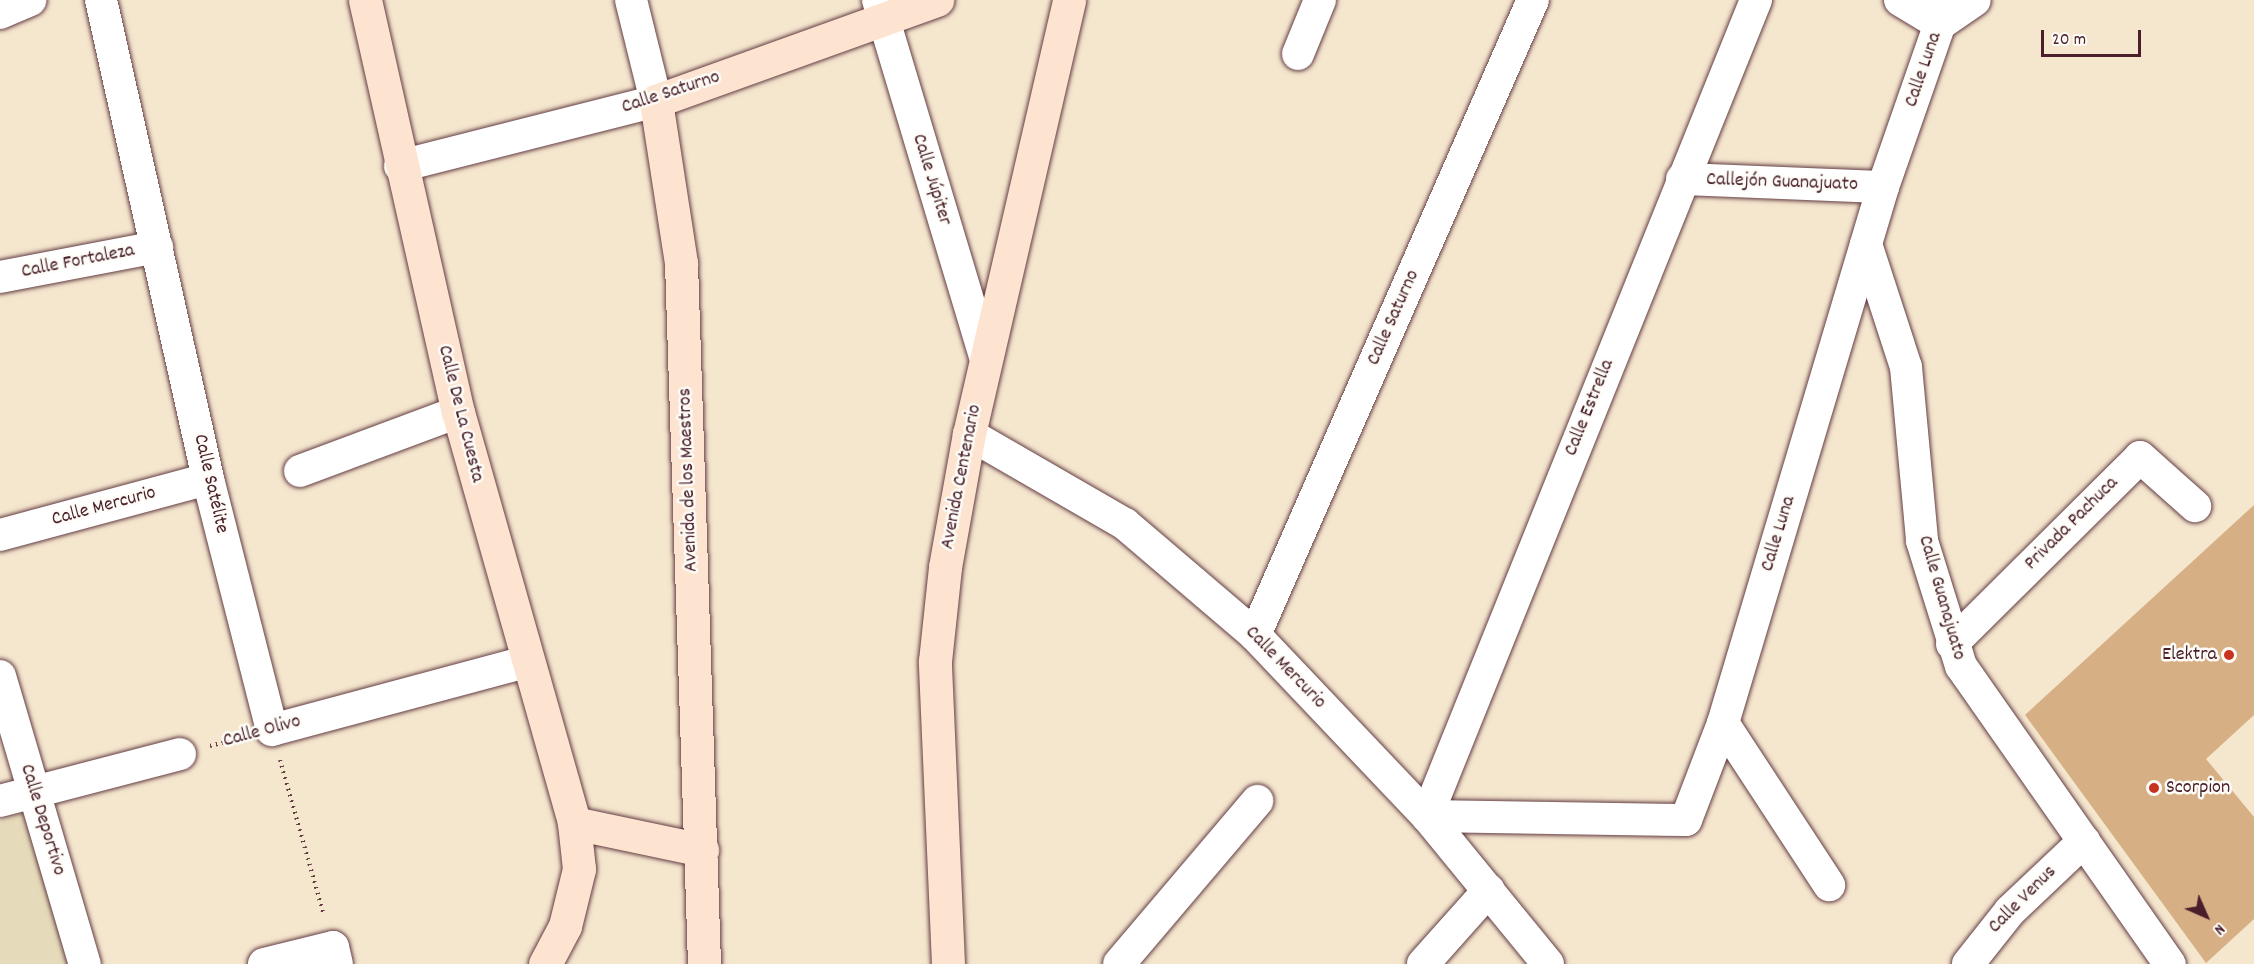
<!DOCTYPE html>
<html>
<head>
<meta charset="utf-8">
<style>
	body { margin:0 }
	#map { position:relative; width:2254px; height:964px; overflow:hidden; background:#f5e6ce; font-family:Dekko,sans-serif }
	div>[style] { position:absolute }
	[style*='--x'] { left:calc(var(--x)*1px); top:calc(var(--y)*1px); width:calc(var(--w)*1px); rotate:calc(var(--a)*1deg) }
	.built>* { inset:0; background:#e5dbba }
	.building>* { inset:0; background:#d6af84 }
	.path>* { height:4px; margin-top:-2px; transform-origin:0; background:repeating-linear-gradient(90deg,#643d43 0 1.5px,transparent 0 6px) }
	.roads { filter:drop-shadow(0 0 2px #643d43) drop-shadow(0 0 2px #643d43) }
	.street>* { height:32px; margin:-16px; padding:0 16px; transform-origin:16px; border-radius:16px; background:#fff }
	.secondary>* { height:33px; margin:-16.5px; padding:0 16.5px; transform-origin:16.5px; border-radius:16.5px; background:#fde4d1 }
	.dots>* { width:16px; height:16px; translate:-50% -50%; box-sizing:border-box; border:3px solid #fdfcf7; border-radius:50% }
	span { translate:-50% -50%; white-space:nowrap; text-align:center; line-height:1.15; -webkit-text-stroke:5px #fdfcf7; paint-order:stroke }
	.street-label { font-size:20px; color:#4a1f2b }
	.poi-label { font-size:20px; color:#4a1f2b }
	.right { translate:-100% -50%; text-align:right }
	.left { translate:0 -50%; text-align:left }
	.north { position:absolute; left:2176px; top:886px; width:60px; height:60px; -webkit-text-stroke:4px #fdfcf7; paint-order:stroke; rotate:135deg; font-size:16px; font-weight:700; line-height:24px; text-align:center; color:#4a1f2b }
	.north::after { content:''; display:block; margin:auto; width:21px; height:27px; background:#4a1f2b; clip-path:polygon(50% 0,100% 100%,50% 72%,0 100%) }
	.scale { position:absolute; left:2041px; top:30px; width:100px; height:27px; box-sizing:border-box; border:3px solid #4a1f2b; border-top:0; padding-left:8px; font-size:18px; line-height:21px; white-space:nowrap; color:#4a1f2b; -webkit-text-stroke:4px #fdfcf7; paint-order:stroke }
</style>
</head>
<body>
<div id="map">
	<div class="built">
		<i style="clip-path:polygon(24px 813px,71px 964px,0 964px,0 821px)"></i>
	</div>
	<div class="building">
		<i style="clip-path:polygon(2254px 505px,2254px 715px,2206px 759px,2254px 817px,2254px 919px,2206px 963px,2025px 715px)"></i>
	</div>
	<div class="path">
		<i style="--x:210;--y:746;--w:31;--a:-15"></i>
		<i style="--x:280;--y:760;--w:161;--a:74.2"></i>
	</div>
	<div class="roads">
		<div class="street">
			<i style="--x:101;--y:0;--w:491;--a:77.4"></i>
			<i style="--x:208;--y:479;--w:259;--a:75.7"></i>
			<i style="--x:272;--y:730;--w:262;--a:-15"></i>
			<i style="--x:878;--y:0;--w:375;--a:73.3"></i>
			<i style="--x:1756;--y:0;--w:880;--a:111.96"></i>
			<i style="--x:1427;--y:816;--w:259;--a:0.9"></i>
			<i style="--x:1686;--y:820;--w:104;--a:-69.1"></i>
			<i style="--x:1723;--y:723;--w:559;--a:-73.38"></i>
			<i style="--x:1883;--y:187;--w:198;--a:-70.8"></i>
			<i style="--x:1900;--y:0;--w:47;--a:31"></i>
			<i style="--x:1940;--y:24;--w:42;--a:-34.4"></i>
			<i style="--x:0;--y:13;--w:33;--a:-23"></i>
			<i style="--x:1298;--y:54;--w:58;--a:-67.8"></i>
			<i style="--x:400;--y:166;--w:264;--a:-14.2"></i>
			<i style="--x:656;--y:101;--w:104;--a:-103.9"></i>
			<i style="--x:1682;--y:179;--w:201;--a:2.3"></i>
			<i style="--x:1866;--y:244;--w:129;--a:72"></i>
			<i style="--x:1906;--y:367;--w:175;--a:84.7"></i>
			<i style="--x:1922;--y:541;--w:131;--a:72.7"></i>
			<i style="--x:1961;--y:666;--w:364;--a:55"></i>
			<i style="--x:0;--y:277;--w:160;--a:-10.8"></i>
			<i style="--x:969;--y:434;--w:180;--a:30"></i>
			<i style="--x:1125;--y:524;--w:171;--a:40.5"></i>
			<i style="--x:1255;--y:635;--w:250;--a:46.5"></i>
			<i style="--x:1427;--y:816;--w:191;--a:50.7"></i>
			<i style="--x:300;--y:471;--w:169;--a:-20.5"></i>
			<i style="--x:0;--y:535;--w:215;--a:-15.1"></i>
			<i style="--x:1255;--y:635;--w:693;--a:-66.36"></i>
			<i style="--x:1952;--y:644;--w:265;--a:-44.8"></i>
			<i style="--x:2140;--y:457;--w:74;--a:41.7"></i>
			<i style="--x:0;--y:676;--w:300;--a:73.6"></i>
			<i style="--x:1723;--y:723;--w:194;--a:56.8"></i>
			<i style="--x:0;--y:801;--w:186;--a:-14.6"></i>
			<i style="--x:264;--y:964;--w:71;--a:-13.8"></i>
			<i style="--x:333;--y:947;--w:17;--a:77"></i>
			<i style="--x:1119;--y:964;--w:214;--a:-49.7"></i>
			<i style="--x:1423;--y:964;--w:99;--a:-48.3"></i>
			<i style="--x:1968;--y:964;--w:68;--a:-51.6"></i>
			<i style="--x:2010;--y:911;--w:102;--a:-43.4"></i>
		</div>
		<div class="secondary">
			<i style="--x:365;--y:0;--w:422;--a:77.3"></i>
			<i style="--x:458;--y:412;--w:427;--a:74.2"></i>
			<i style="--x:545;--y:964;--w:43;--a:-62.2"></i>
			<i style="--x:565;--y:926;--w:59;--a:-76.2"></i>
			<i style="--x:579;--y:869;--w:46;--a:-96.2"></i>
			<i style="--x:574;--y:823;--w:131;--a:11.9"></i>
			<i style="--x:704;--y:964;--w:701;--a:-91.88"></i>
			<i style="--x:681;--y:263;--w:164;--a:-98.8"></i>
			<i style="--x:656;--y:101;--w:299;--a:-19.8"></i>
			<i style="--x:948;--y:964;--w:303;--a:-92.5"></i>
			<i style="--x:935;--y:661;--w:95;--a:-83.9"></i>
			<i style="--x:945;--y:567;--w:135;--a:-79.8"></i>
			<i style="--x:969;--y:434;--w:445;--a:-77"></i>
		</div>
	</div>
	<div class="dots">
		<i style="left:2229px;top:655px;background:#c8321e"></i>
		<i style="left:2154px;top:788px;background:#c8321e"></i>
	</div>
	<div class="street-label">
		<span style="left:1924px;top:70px;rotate:-71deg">Calle Luna</span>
		<span style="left:671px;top:93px;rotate:-18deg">Calle Saturno</span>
		<span style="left:931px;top:180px;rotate:73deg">Calle Júpiter</span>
		<span style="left:1782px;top:183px;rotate:2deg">Callejón Guanajuato</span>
		<span style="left:78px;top:262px;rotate:-11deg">Calle Fortaleza</span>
		<span style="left:1394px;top:318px;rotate:-66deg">Calle Saturno</span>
		<span style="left:1590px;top:408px;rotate:-68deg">Calle Estrella</span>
		<span style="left:460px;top:414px;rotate:76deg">Calle De La Cuesta</span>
		<span style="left:962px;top:477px;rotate:-79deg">Avenida Centenario</span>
		<span style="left:689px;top:480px;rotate:-92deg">Avenida de los Maestros</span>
		<span style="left:210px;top:484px;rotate:77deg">Calle Satélite</span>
		<span style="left:104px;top:507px;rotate:-15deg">Calle Mercurio</span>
		<span style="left:2072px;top:524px;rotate:-45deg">Privada Pachuca</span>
		<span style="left:1779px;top:534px;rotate:-73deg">Calle Luna</span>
		<span style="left:1941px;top:598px;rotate:74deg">Calle Guanajuato</span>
		<span style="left:1285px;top:668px;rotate:46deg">Calle Mercurio</span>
		<span style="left:262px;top:732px;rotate:-15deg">Calle Olivo</span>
		<span style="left:42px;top:820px;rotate:73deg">Calle Deportivo</span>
		<span style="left:2023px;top:900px;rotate:-45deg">Calle Venus</span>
	</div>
	<div class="poi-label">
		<span class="right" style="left:2217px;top:655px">Elektra</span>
		<span class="left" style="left:2166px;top:788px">Scorpion</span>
	</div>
	<div class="north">N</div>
	<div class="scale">20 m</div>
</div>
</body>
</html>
